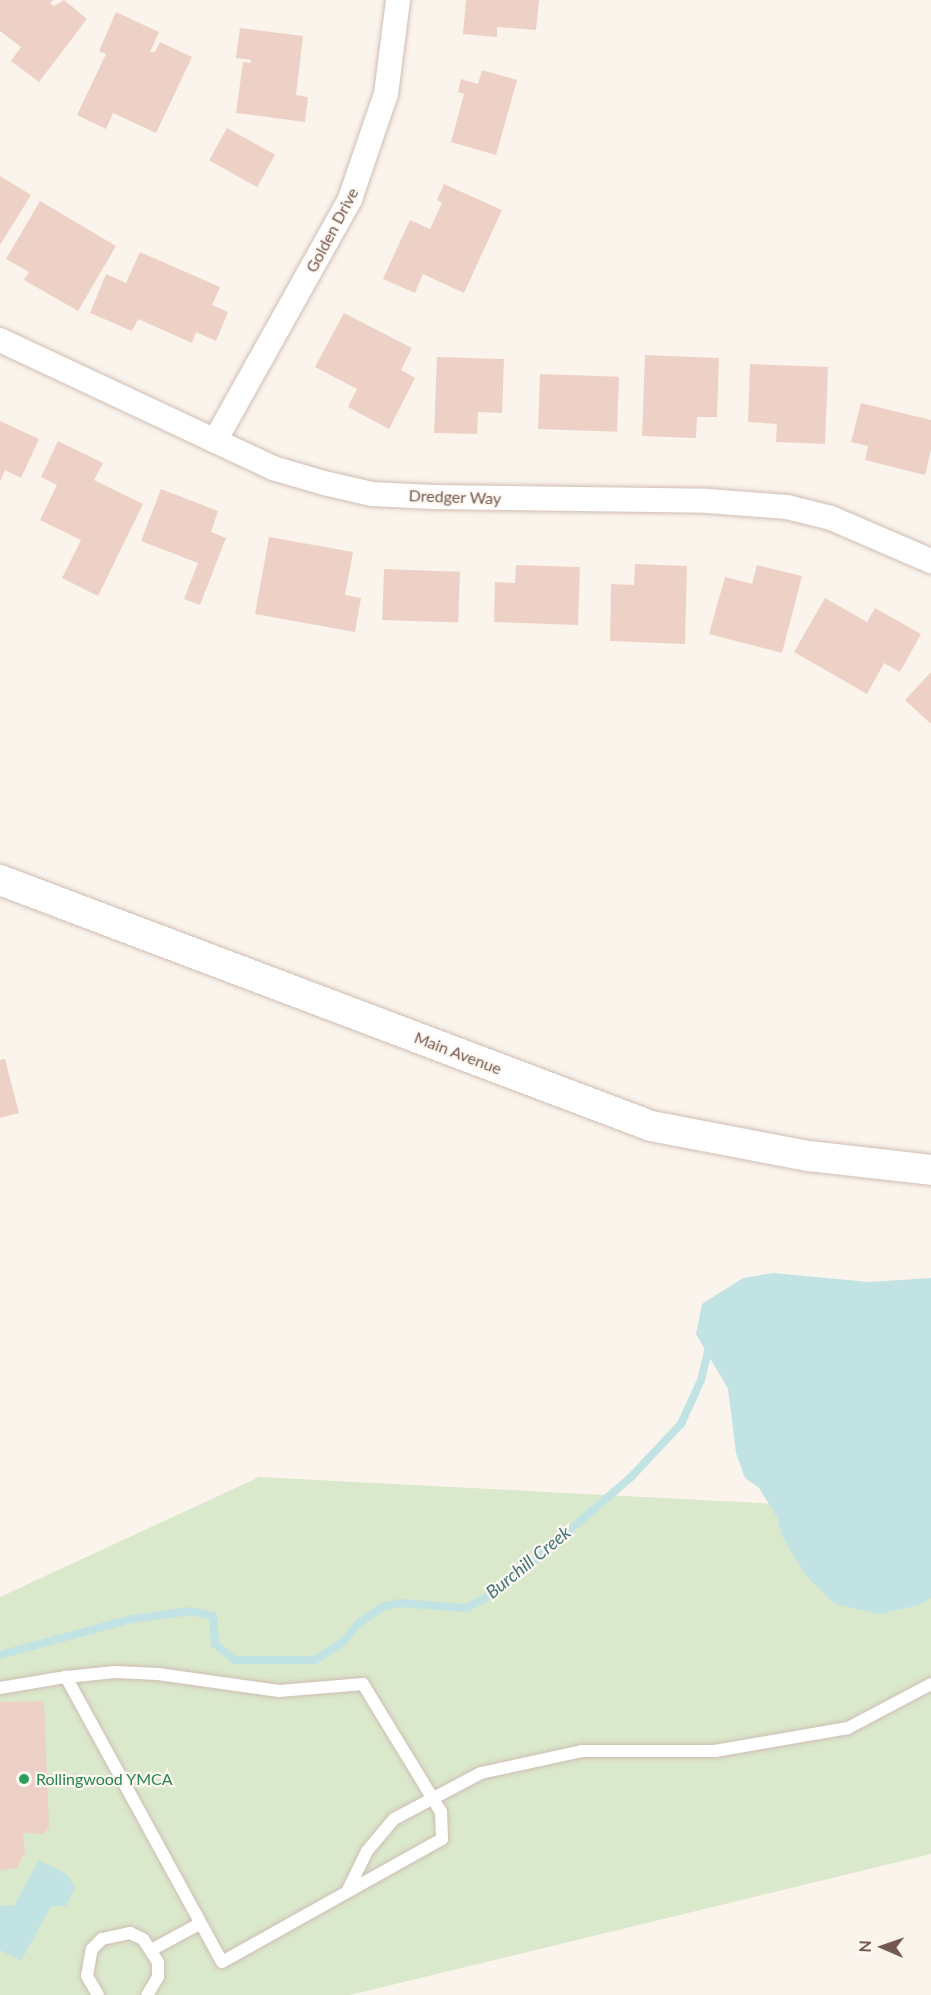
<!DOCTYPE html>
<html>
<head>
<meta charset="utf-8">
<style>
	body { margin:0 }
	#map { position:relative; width:931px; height:1995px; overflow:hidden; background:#fbf4ec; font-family:Lato,sans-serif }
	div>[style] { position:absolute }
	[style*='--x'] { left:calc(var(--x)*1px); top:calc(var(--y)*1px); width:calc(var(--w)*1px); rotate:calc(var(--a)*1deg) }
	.green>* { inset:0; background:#dae8cb }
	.water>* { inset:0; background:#c2e3e4 }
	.stream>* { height:8px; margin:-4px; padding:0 4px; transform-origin:4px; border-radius:4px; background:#c2e3e4 }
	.building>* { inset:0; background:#eed1c6; transform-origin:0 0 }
	.roads { filter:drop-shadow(0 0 2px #cfbdb4) drop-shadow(0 0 2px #cfbdb4) }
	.service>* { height:12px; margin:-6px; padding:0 6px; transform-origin:6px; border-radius:6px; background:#fff }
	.minor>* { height:24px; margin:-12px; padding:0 12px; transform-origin:12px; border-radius:12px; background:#fff }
	.tertiary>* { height:30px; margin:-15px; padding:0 15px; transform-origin:15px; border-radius:15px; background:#fff }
	.dots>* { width:16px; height:16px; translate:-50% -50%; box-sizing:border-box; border:3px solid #fef8f3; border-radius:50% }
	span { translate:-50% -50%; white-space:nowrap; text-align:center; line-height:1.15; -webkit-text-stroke:4.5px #fef8f3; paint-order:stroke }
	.street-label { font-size:16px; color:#755950 }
	.leisure-label { font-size:16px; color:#27864d }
	.left { translate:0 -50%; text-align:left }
	.water-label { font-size:18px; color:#457678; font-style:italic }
	.north { position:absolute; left:853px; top:1917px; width:60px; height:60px; -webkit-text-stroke:4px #fef8f3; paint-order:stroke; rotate:272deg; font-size:16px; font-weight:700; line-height:24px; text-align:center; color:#755950 }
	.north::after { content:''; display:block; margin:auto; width:21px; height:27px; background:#755950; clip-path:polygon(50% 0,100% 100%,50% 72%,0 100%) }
</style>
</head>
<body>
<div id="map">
	<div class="green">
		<i style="clip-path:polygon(259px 1477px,931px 1512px,931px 1854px,350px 1995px,0 1995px,0 1597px)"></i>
	</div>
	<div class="water">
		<i style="clip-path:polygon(773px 1273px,869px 1282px,931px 1278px,931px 1598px,919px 1605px,879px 1614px,835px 1604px,806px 1576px,783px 1538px,777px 1517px,759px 1488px,745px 1478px,736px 1453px,728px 1389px,696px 1334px,702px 1304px,743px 1278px)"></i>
		<i style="clip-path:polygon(39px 1860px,68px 1875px,75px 1888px,66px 1906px,51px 1906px,21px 1961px,0 1950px,0 1906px,14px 1905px)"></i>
	</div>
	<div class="stream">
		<i style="--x:0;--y:1655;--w:137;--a:-15.3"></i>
		<i style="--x:132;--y:1619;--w:60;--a:-7.7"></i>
		<i style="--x:191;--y:1611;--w:23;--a:13"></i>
		<i style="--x:213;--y:1616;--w:28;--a:86"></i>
		<i style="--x:215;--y:1644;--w:26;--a:39"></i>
		<i style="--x:235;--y:1660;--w:80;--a:0"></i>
		<i style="--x:315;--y:1660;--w:33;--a:-33"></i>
		<i style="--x:343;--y:1642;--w:26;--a:-50"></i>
		<i style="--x:360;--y:1622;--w:27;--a:-34"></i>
		<i style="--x:382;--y:1607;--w:17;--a:-13"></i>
		<i style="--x:399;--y:1603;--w:68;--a:4.2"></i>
		<i style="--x:467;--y:1608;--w:39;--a:-29"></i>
		<i style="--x:501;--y:1589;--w:172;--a:-40.7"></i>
		<i style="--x:631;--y:1477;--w:73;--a:-46.7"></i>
		<i style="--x:681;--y:1424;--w:48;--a:-65.6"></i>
		<i style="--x:701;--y:1380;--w:36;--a:-76"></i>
	</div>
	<div class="building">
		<i style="clip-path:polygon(0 0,53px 0,50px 3px,54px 6px,64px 0,87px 19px,39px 82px,11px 61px,21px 47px,0 31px)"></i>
		<i style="clip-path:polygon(466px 0,539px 0,536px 30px,497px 27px,497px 37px,463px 34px)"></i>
		<i style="clip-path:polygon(116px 12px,159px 32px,150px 52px,155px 52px,160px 42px,192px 57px,156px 133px,113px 113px,106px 129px,77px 115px,106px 54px,99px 51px)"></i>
		<i style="clip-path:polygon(240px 28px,303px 36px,296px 95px,308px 97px,305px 122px,236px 113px,243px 62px,251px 63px,251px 60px,236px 58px)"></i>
		<i style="clip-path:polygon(482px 70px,517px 80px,496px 155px,451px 142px,464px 94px,458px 92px,461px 79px,478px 84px)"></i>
		<i style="left:227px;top:128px;width:55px;height:37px;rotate:29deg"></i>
		<i style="clip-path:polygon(0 176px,31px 195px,0 245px)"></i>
		<i style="clip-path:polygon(444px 184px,502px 210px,464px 293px,423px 274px,415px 293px,383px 279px,410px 220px,430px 229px,442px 203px,437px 200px)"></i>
		<i style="clip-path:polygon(40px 201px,116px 246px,78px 311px,24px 280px,29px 272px,6px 259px)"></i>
		<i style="clip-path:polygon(140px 252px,220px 287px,212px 305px,228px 312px,216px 341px,196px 332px,192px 343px,138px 319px,132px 331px,90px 313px,106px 274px,126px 283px)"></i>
		<i style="clip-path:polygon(344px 313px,412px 348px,401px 370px,415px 378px,389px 429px,348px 407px,357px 389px,315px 367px)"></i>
		<i style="clip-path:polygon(645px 355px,719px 358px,717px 417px,697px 417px,696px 438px,642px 436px)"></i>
		<i style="clip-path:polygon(437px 357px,504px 359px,502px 413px,478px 412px,477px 434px,434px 433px)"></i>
		<i style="clip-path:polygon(750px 364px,828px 367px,825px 444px,776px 442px,777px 424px,748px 422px)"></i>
		<i style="left:540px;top:374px;width:79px;height:55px;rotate:2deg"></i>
		<i style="clip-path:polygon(861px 403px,931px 420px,931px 450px,925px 475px,865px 460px,868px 446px,851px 442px)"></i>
		<i style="clip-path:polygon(0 421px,39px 439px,21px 478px,5px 470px,0 482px)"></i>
		<i style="clip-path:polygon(58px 441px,103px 463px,94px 480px,143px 504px,98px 596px,62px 578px,81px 540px,40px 520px,57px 485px,41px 477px)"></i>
		<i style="clip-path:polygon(161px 489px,218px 511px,211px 532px,226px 538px,200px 605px,184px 599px,198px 563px,141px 541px)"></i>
		<i style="clip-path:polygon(269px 537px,353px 552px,345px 595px,361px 598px,355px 632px,255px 614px)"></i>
		<i style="clip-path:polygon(635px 564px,687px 566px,685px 644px,610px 641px,611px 584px,634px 585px)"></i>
		<i style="clip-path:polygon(516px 565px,580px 567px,578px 625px,494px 622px,495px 582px,515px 583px)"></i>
		<i style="clip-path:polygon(757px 565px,802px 576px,782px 653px,709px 634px,725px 577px,752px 584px)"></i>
		<i style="left:384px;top:569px;width:76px;height:51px;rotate:2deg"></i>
		<i style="clip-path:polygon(825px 598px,867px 622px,875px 608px,921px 634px,900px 672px,884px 663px,867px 694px,794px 652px)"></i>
		<i style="clip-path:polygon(931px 672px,931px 724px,905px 700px)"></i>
		<i style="clip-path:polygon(5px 1059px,19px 1113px,0 1118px,0 1060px)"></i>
		<i style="clip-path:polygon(44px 1701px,49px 1827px,43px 1834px,23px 1833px,25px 1851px,17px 1868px,0 1870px,0 1702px)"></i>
	</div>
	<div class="roads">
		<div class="service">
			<i style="--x:0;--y:1688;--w:67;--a:-9.5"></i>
			<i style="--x:66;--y:1677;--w:325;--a:61.3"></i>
			<i style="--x:222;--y:1962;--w:252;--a:-29.2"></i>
			<i style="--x:442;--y:1839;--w:27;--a:-92"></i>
			<i style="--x:441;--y:1812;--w:150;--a:-121.4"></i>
			<i style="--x:363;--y:1684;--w:84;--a:175.2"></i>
			<i style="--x:279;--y:1691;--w:122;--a:-172"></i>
			<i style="--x:158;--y:1674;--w:43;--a:-177.3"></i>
			<i style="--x:115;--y:1672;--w:49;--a:174.2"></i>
			<i style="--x:348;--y:1890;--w:43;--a:-64"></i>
			<i style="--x:367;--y:1851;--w:42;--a:-49.8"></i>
			<i style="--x:394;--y:1819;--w:98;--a:-27.9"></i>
			<i style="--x:481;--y:1773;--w:103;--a:-12.3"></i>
			<i style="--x:582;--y:1751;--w:133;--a:0"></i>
			<i style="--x:715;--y:1751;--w:135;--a:-9.8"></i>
			<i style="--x:848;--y:1728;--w:94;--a:-27.9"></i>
			<i style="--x:153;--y:1949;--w:52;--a:-28.5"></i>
			<i style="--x:98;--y:1995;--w:22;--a:-120"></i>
			<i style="--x:87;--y:1976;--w:27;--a:-80"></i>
			<i style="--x:92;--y:1949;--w:14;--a:-45"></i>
			<i style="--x:102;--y:1939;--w:29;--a:-12"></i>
			<i style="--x:130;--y:1933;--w:14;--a:25"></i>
			<i style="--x:143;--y:1939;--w:27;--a:57"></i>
			<i style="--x:158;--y:1962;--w:15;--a:90"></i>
			<i style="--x:158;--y:1977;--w:21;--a:121"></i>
		</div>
		<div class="minor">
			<i style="--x:0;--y:340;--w:302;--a:25.1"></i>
			<i style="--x:273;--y:468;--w:53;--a:16.4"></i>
			<i style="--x:324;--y:483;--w:49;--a:12.9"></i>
			<i style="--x:372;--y:494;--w:61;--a:2.8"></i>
			<i style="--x:433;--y:497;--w:275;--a:0.8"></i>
			<i style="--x:708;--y:501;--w:79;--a:4.3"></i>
			<i style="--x:787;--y:507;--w:45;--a:14"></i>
			<i style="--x:831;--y:518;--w:109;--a:23.3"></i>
			<i style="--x:215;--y:441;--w:277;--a:-60.8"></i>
			<i style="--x:350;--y:199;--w:111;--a:-71.1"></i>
			<i style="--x:386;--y:94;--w:95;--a:-82.7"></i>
		</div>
		<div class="tertiary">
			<i style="--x:0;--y:880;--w:696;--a:20.7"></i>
			<i style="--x:651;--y:1126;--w:161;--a:10.8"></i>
			<i style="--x:809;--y:1156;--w:123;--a:6.5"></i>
		</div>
	</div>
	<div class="dots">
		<i style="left:24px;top:1779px;background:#2e9e5b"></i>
	</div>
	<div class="street-label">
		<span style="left:332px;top:230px;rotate:-62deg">Golden Drive</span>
		<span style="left:455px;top:497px;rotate:2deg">Dredger Way</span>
		<span style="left:458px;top:1053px;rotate:21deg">Main Avenue</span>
	</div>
	<div class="leisure-label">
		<span class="left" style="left:36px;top:1779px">Rollingwood YMCA</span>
	</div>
	<div class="water-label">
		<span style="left:528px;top:1562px;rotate:-39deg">Burchill Creek</span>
	</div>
	<div class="north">N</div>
</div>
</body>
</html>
